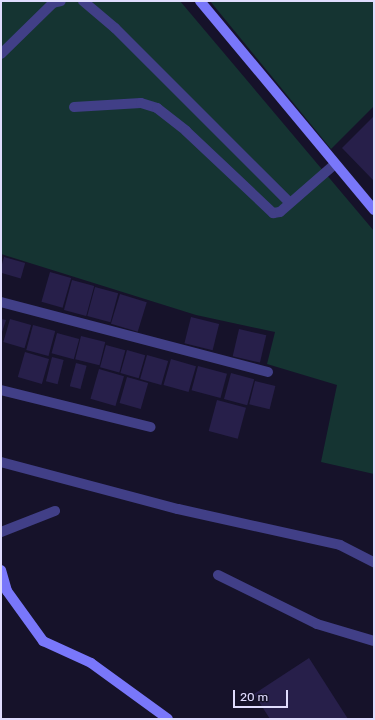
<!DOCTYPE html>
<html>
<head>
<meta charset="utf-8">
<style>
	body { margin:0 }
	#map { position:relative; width:375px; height:720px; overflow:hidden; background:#16122a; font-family:Rubik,sans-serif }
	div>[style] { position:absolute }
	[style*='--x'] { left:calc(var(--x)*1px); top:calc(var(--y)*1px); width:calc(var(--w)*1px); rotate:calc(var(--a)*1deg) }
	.green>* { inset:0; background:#153432 }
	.building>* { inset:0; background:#271f4a; transform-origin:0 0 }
	.lane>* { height:10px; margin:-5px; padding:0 5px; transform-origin:5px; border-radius:5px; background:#413f87 }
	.street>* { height:10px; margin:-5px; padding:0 5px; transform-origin:5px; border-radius:5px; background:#413f87 }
	.secondary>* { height:10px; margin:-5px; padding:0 5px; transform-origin:5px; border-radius:5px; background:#7977fa }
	span { translate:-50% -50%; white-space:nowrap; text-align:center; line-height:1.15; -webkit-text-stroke:4px #16122a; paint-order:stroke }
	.frame { position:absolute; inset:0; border:2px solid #e0dcfe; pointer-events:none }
	.scale { position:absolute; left:233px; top:690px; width:55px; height:18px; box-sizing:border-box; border:2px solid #e0dcfe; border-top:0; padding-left:5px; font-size:12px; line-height:14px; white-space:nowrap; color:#e0dcfe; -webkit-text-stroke:3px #16122a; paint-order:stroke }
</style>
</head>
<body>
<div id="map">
	<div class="green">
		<i style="clip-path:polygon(1px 1px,180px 1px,374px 231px,374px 474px,321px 462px,337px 385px,267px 364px,275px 332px,196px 315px,1px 254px)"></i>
		<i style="clip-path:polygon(210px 1px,374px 1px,374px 106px,331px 149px)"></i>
	</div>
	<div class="building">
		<i style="clip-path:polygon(374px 116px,374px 181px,342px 148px)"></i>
		<i style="left:4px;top:257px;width:22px;height:16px;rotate:16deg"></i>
		<i style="left:50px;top:272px;width:22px;height:31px;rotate:16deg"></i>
		<i style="left:72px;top:280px;width:23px;height:31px;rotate:15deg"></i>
		<i style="left:95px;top:287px;width:24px;height:30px;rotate:15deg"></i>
		<i style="left:120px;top:294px;width:28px;height:31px;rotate:17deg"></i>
		<i style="left:191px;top:317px;width:29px;height:27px;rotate:14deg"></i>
		<i style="clip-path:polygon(1px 319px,6px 320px,1px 335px)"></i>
		<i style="left:10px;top:319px;width:22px;height:24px;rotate:16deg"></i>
		<i style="left:33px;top:325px;width:23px;height:26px;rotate:15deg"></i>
		<i style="left:239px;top:329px;width:28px;height:28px;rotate:13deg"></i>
		<i style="left:57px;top:333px;width:23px;height:21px;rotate:15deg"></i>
		<i style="left:81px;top:336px;width:25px;height:24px;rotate:14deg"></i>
		<i style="left:106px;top:345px;width:20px;height:23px;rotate:15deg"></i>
		<i style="left:127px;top:350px;width:19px;height:24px;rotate:16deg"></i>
		<i style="left:25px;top:352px;width:25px;height:26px;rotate:16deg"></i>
		<i style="left:147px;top:355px;width:22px;height:25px;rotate:16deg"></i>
		<i style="left:52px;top:357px;width:12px;height:25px;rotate:14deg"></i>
		<i style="left:171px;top:359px;width:26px;height:27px;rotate:16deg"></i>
		<i style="left:76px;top:363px;width:11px;height:24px;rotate:15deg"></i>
		<i style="left:198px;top:366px;width:30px;height:25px;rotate:15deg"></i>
		<i style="left:99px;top:369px;width:26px;height:31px;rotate:16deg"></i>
		<i style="left:231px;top:373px;width:24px;height:27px;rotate:15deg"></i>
		<i style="left:127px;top:377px;width:22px;height:27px;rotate:16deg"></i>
		<i style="left:255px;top:381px;width:21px;height:24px;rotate:14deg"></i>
		<i style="left:217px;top:400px;width:30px;height:32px;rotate:15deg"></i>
		<i style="clip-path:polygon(309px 658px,348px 719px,270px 719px,254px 694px)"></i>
	</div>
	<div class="lane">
		<i style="--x:83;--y:1;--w:42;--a:40.2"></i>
		<i style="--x:115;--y:28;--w:247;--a:45"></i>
		<i style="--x:1;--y:54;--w:73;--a:-44.4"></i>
		<i style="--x:53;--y:3;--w:8;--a:-14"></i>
		<i style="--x:74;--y:107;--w:67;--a:-3.4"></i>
		<i style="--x:141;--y:103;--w:17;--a:17"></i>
		<i style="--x:157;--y:108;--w:37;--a:38"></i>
		<i style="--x:186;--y:131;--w:120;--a:43.3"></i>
		<i style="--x:273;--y:213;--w:7;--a:-8"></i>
		<i style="--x:280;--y:212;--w:73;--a:-41.1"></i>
	</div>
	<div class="street">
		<i style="--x:1;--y:302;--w:276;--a:14.7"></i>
		<i style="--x:1;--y:390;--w:154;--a:13.9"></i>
		<i style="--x:1;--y:462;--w:183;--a:14.9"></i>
		<i style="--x:178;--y:509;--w:166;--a:12.5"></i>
		<i style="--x:340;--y:545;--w:38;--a:27"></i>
		<i style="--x:1;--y:532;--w:58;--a:-21.3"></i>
		<i style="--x:218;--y:575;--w:110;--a:26.3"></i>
		<i style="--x:317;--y:624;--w:59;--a:16.6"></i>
	</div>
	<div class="secondary">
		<i style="--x:200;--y:1;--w:272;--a:50.2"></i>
		<i style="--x:1;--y:570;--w:22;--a:74"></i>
		<i style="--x:7;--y:591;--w:62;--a:54.2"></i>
		<i style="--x:43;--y:641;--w:53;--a:24.6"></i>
		<i style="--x:91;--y:663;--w:95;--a:36"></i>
	</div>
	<div class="frame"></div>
	<div class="scale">20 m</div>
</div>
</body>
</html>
